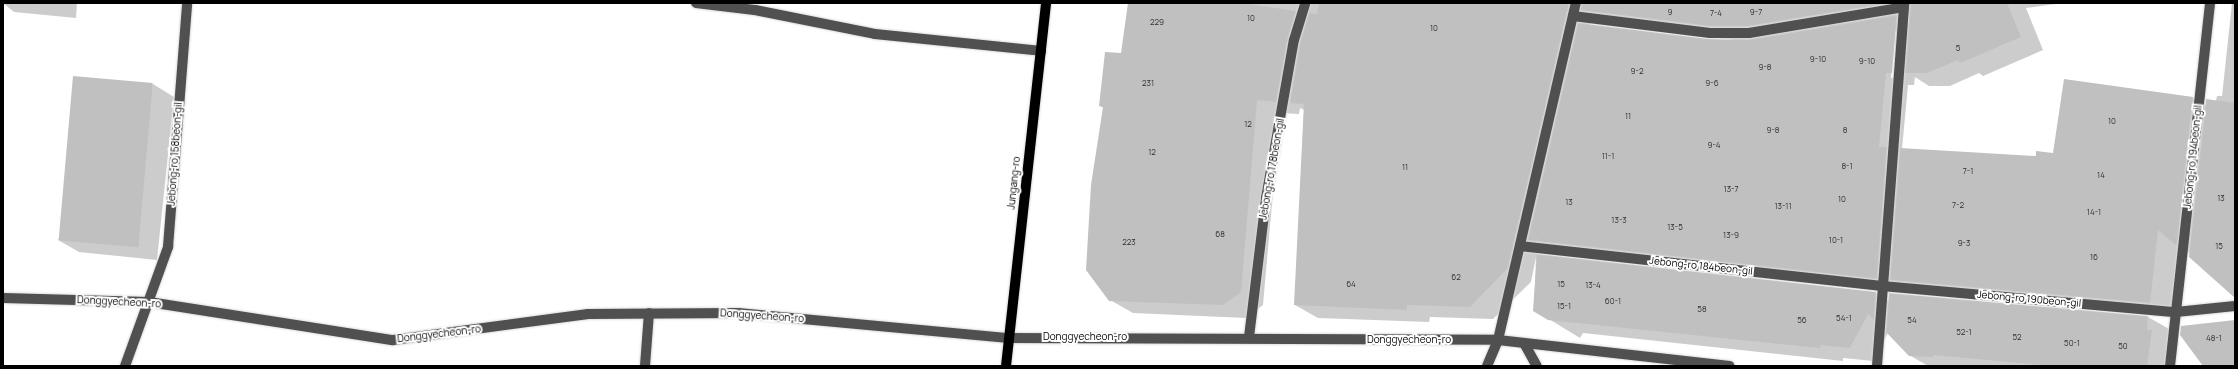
<!DOCTYPE html>
<html>
<head>
<meta charset="utf-8">
<style>
	body { margin:0 }
	#map { position:relative; width:2238px; height:369px; overflow:hidden; background:#fff; font-family:Manrope,sans-serif }
	div>[style] { position:absolute }
	[style*='--x'] { left:calc(var(--x)*1px); top:calc(var(--y)*1px); width:calc(var(--w)*1px); rotate:calc(var(--a)*1deg) }
	.shadow>* { inset:0; background:#0003 }
	.building>* { inset:0; background:#c0c0c0; transform-origin:0 0 }
	.roads { filter:drop-shadow(0 0 1px #dbdbdb) drop-shadow(0 0 1px #dbdbdb) }
	.minor>* { height:10px; margin:-5px; padding:0 5px; transform-origin:5px; border-radius:5px; background:#505050 }
	.major>* { height:10px; margin:-5px; padding:0 5px; transform-origin:5px; border-radius:5px; background:#000 }
	span { translate:-50% -50%; white-space:nowrap; text-align:center; line-height:1.15; -webkit-text-stroke:4px #fff; paint-order:stroke }
	.number-label { font-size:8px; color:#303030 }
	.number-label span { -webkit-text-stroke-width:0 }
	.street-label { font-size:10px; color:#000 }
	.frame { position:absolute; inset:0; border:4px solid #000; pointer-events:none }
</style>
</head>
<body>
<div id="map">
	<div class="shadow">
		<i style="clip-path:polygon(3px 3px,77px 3px,76px 18px,14px 12px)"></i>
		<i style="clip-path:polygon(evenodd,1129px 3px,2063px 3px,2026px 8px,2043px 50px,1983px 76px,1979px 73px,1950px 86px,1929px 86px,1915px 77px,1914px 85px,1908px 85px,1902px 149px,2037px 157px,2054px 154px,2193px 98px,2206px 106px,2216px 101px,2217px 96px,2222px 96px,2232px 3px,2235px 3px,2235px 296px,2190px 253px,2180px 247px,2173px 316px,1539px 246px,1537px 255px,1876px 293px,1889px 301px,1890px 294px,2148px 317px,2171px 330px,2172px 366px,1928px 366px,1909px 355px,1888px 333px,1873px 361px,1843px 358px,1843px 361px,1583px 333px,1580px 338px,1534px 310px,1536px 257px,1531px 282px,1493px 319px,1430px 317px,1429px 322px,1318px 318px,1295px 305px,1304px 110px,1300px 108px,1299px 114px,1280px 113px,1263px 305px,1246px 318px,1133px 313px,1110px 300px,1104px 108px,1100px 106px,1122px 54px,1129px 3px,1592px 16px,1605px 23px,1734px 40px,1709px 40px,1590px 26px,1592px 16px,1129px 3px,1911px 16px,1910px 24px,1900px 18px,1911px 16px,1129px 3px,1894px 31px,1896px 31px,1893px 78px,1891px 78px,1894px 31px)"></i>
		<i style="clip-path:polygon(153px 84px,174px 97px,157px 260px,79px 252px,58px 240px)"></i>
	</div>
	<div class="building">
		<i style="clip-path:polygon(1128px 3px,1242px 3px,1296px 11px,1288px 39px,1276px 102px,1257px 100px,1241px 292px,1223px 305px,1109px 301px,1086px 270px,1091px 185px,1103px 107px,1099px 106px,1105px 52px,1121px 53px)"></i>
		<i style="clip-path:polygon(1319px 3px,1569px 3px,1508px 268px,1470px 307px,1407px 305px,1407px 310px,1294px 305px,1304px 104px,1290px 103px,1300px 42px,1309px 13px,1317px 14px)"></i>
		<i style="clip-path:polygon(1582px 3px,1889px 3px,1748px 26px,1710px 26px,1581px 10px)"></i>
		<i style="clip-path:polygon(1910px 3px,2007px 3px,2021px 37px,1960px 63px,1958px 60px,1927px 73px,1905px 73px)"></i>
		<i style="clip-path:polygon(1897px 15px,1892px 73px,1886px 73px,1879px 147px,1887px 147px,1877px 279px,1537px 241px,1538px 238px,1535px 241px,1528px 240px,1578px 23px,1709px 39px,1749px 40px)"></i>
		<i style="left:73px;top:76px;width:80px;height:165px;rotate:5deg"></i>
		<i style="clip-path:polygon(2064px 79px,2193px 97px,2177px 246px,2158px 230px,2150px 303px,1890px 280px,1900px 148px,2036px 156px,2036px 151px,2053px 153px)"></i>
		<i style="clip-path:polygon(2206px 99px,2235px 103px,2235px 298px,2189px 257px)"></i>
		<i style="clip-path:polygon(1537px 254px,1876px 292px,1874px 320px,1868px 314px,1850px 348px,1821px 345px,1820px 348px,1548px 320px,1533px 311px)"></i>
		<i style="clip-path:polygon(1889px 293px,2148px 316px,2147px 330px,2152px 330px,2147px 366px,2053px 366px,1933px 355px,1933px 357px,1909px 356px,1886px 332px)"></i>
		<i style="clip-path:polygon(2235px 320px,2235px 366px,2203px 366px,2180px 335px,2181px 326px)"></i>
	</div>
	<div class="roads">
		<div class="minor">
			<i style="--x:696;--y:3;--w:59;--a:6.8"></i>
			<i style="--x:755;--y:10;--w:122;--a:11.3"></i>
			<i style="--x:875;--y:34;--w:167;--a:5.8"></i>
			<i style="--x:1573;--y:16;--w:138;--a:7.1"></i>
			<i style="--x:1710;--y:33;--w:39;--a:0"></i>
			<i style="--x:1749;--y:33;--w:157;--a:-9.5"></i>
			<i style="--x:1520;--y:246;--w:364;--a:6.3"></i>
			<i style="--x:1882;--y:286;--w:295;--a:5.1"></i>
			<i style="--x:2176;--y:312;--w:59;--a:-5.8"></i>
			<i style="--x:3;--y:298;--w:146;--a:1.6"></i>
			<i style="--x:149;--y:302;--w:247;--a:8.9"></i>
			<i style="--x:393;--y:340;--w:197;--a:-7.6"></i>
			<i style="--x:588;--y:314;--w:150;--a:-0.4"></i>
			<i style="--x:738;--y:313;--w:272;--a:5.3"></i>
			<i style="--x:1009;--y:338;--w:489;--a:0.2"></i>
			<i style="--x:1498;--y:340;--w:233;--a:6.4"></i>
			<i style="--x:1249;--y:337;--w:140;--a:-83"></i>
			<i style="--x:1266;--y:198;--w:160;--a:-80"></i>
			<i style="--x:1294;--y:40;--w:39;--a:-73"></i>
			<i style="--x:1524;--y:343;--w:26;--a:61"></i>
			<i style="--x:125;--y:366;--w:127;--a:-70.1"></i>
			<i style="--x:168;--y:247;--w:245;--a:-85.5"></i>
			<i style="--x:645;--y:366;--w:53;--a:-85.7"></i>
			<i style="--x:1487;--y:366;--w:28;--a:-67"></i>
			<i style="--x:1498;--y:340;--w:346;--a:-77"></i>
			<i style="--x:1877;--y:366;--w:364;--a:-85.7"></i>
			<i style="--x:2170;--y:366;--w:365;--a:-83.7"></i>
		</div>
		<div class="major">
			<i style="--x:1006;--y:366;--w:365;--a:-83.7"></i>
		</div>
	</div>
	<div class="number-label">
		<span style="left:1670px;top:12px">9</span>
		<span style="left:1756px;top:12px">9-7</span>
		<span style="left:1716px;top:13px">7-4</span>
		<span style="left:1251px;top:18px">10</span>
		<span style="left:1157px;top:22px">229</span>
		<span style="left:1434px;top:28px">10</span>
		<span style="left:1958px;top:48px">5</span>
		<span style="left:1818px;top:59px">9-10</span>
		<span style="left:1867px;top:61px">9-10</span>
		<span style="left:1765px;top:67px">9-8</span>
		<span style="left:1637px;top:71px">9-2</span>
		<span style="left:1148px;top:83px">231</span>
		<span style="left:1712px;top:83px">9-6</span>
		<span style="left:1628px;top:116px">11</span>
		<span style="left:2112px;top:121px">10</span>
		<span style="left:1248px;top:124px">12</span>
		<span style="left:1773px;top:130px">9-8</span>
		<span style="left:1845px;top:130px">8</span>
		<span style="left:1714px;top:145px">9-4</span>
		<span style="left:1152px;top:152px">12</span>
		<span style="left:1608px;top:156px">11-1</span>
		<span style="left:1847px;top:166px">8-1</span>
		<span style="left:1405px;top:167px">11</span>
		<span style="left:1968px;top:171px">7-1</span>
		<span style="left:2101px;top:175px">14</span>
		<span style="left:1731px;top:189px">13-7</span>
		<span style="left:2221px;top:198px">13</span>
		<span style="left:1842px;top:199px">10</span>
		<span style="left:1569px;top:202px">13</span>
		<span style="left:1958px;top:205px">7-2</span>
		<span style="left:1783px;top:206px">13-11</span>
		<span style="left:2094px;top:212px">14-1</span>
		<span style="left:1619px;top:220px">13-3</span>
		<span style="left:1675px;top:227px">13-5</span>
		<span style="left:1220px;top:234px">68</span>
		<span style="left:1731px;top:235px">13-9</span>
		<span style="left:1836px;top:240px">10-1</span>
		<span style="left:1129px;top:242px">223</span>
		<span style="left:1964px;top:243px">9-3</span>
		<span style="left:2219px;top:246px">15</span>
		<span style="left:2094px;top:257px">16</span>
		<span style="left:1456px;top:277px">62</span>
		<span style="left:1351px;top:284px">64</span>
		<span style="left:1561px;top:284px">15</span>
		<span style="left:1593px;top:285px">13-4</span>
		<span style="left:1613px;top:301px">60-1</span>
		<span style="left:1564px;top:306px">15-1</span>
		<span style="left:1702px;top:309px">58</span>
		<span style="left:1844px;top:318px">54-1</span>
		<span style="left:1802px;top:320px">56</span>
		<span style="left:1912px;top:320px">54</span>
		<span style="left:1964px;top:332px">52-1</span>
		<span style="left:2017px;top:337px">52</span>
		<span style="left:2214px;top:338px">48-1</span>
		<span style="left:2072px;top:343px">50-1</span>
		<span style="left:2123px;top:346px">50</span>
	</div>
	<div class="street-label">
		<span style="left:175px;top:154px;rotate:-86deg">Jebong-ro 158beon-gil</span>
		<span style="left:2193px;top:157px;rotate:-84deg">Jebong-ro 194beon-gil</span>
		<span style="left:1272px;top:169px;rotate:-80deg">Jebong-ro 178beon-gil</span>
		<span style="left:1014px;top:183px;rotate:-84deg">Jungang-ro</span>
		<span style="left:1701px;top:266px;rotate:6deg">Jebong-ro 184beon-gil</span>
		<span style="left:2029px;top:299px;rotate:5deg">Jebong-ro 190beon-gil</span>
		<span style="left:119px;top:302px;rotate:3deg">Donggyecheon-ro</span>
		<span style="left:762px;top:316px;rotate:4deg">Donggyecheon-ro</span>
		<span style="left:439px;top:334px;rotate:-7deg">Donggyecheon-ro</span>
		<span style="left:1085px;top:337px">Donggyecheon-ro</span>
		<span style="left:1409px;top:340px">Donggyecheon-ro</span>
	</div>
	<div class="frame"></div>
</div>
</body>
</html>
